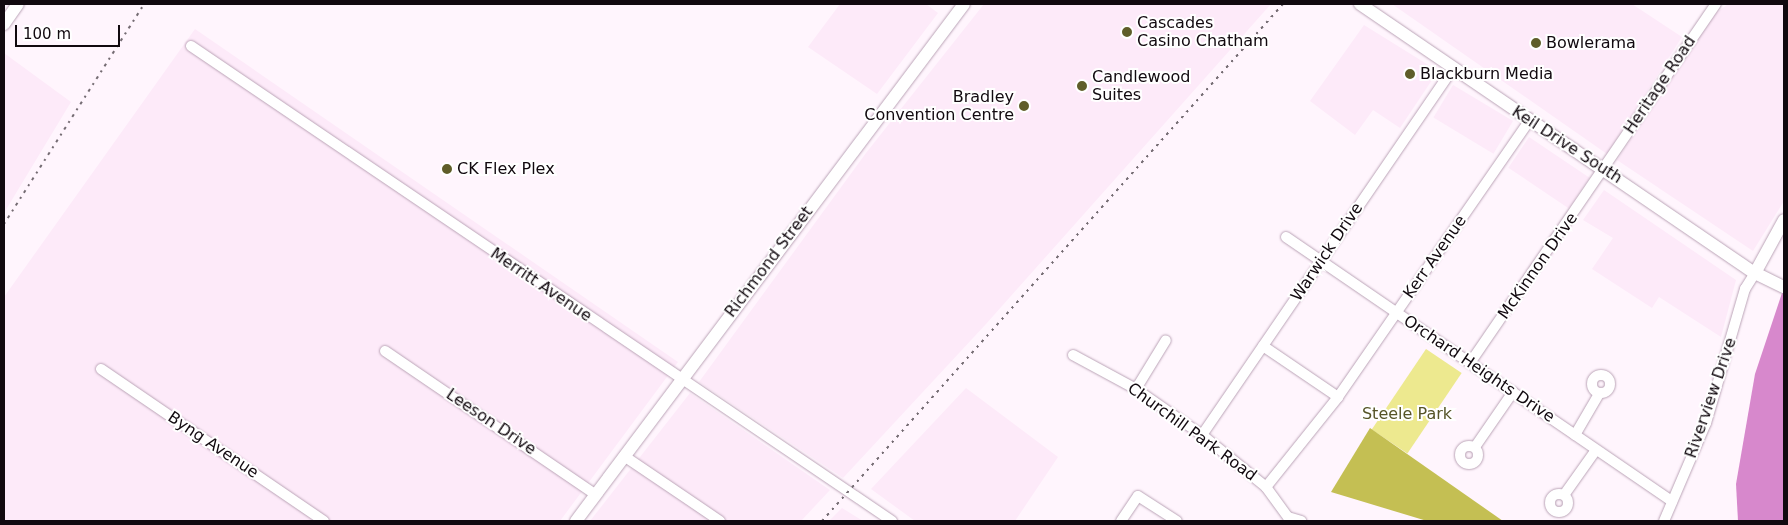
<!DOCTYPE html>
<html>
<head>
<meta charset="utf-8">
<style>
	body { margin:0 }
	#map { position:relative; width:1788px; height:525px; overflow:hidden; background:#fff5fd; font-family:"DejaVu Sans",sans-serif }
	div>[style] { position:absolute }
	[style*='--x'] { left:calc(var(--x)*1px); top:calc(var(--y)*1px); width:calc(var(--w)*1px); rotate:calc(var(--a)*1deg) }
	.built>* { inset:0; background:#fdeaf9; transform-origin:0 0 }
	.green>* { inset:0; background:#ede98f; transform-origin:0 0 }
	.forest>* { inset:0; background:#c4bf53 }
	.water>* { inset:0; background:#d788cc }
	.roads { filter:drop-shadow(0 0 1px #bba4b7) drop-shadow(0 0 1px #bba4b7) }
	.minor>* { height:10px; margin:-5px; padding:0 5px; transform-origin:5px; border-radius:5px; background:#fff }
	.minor>.ring { margin:-5px; padding:0; box-sizing:content-box; background:none; border:10px solid #fff; border-radius:50% }
	.major>* { height:12px; margin:-6px; padding:0 6px; transform-origin:6px; border-radius:6px; background:#fff }
	.rail>* { height:2px; margin-top:-1px; transform-origin:0; background:repeating-linear-gradient(90deg,#746b72 0 2.5px,transparent 0 7.5px) }
	.dots>* { width:14px; height:14px; translate:-50% -50%; box-sizing:border-box; border:2px solid #fff; border-radius:50% }
	span { translate:-50% -50%; white-space:nowrap; text-align:center; line-height:1.15; -webkit-text-stroke:4px #fff; paint-order:stroke }
	.poi-label { font-size:16px; color:#11090f }
	.left { translate:0 -50%; text-align:left }
	.right { translate:-100% -50%; text-align:right }
	.street-label { font-size:16px; color:#11090f }
	.park-label { font-size:16px; color:#565428 }
	.frame { position:absolute; inset:0; border:5px solid #11090f; pointer-events:none }
	.scale { position:absolute; left:15px; top:25px; width:105px; height:22px; box-sizing:border-box; border:2px solid #11090f; border-top:0; padding-left:6px; font-size:15px; line-height:18px; white-space:nowrap; color:#11090f; -webkit-text-stroke:4px #fff; paint-order:stroke }
</style>
</head>
<body>
<div id="map">
	<div class="built">
		<i style="clip-path:polygon(840px 4px,926px 4px,938px 13px,877px 94px,808px 47px)"></i>
		<i style="clip-path:polygon(984px 4px,1271px 4px,986px 324px,843px 478px,699px 382px,866px 153px)"></i>
		<i style="clip-path:polygon(1392px 4px,1632px 4px,1682px 37px,1607px 154px)"></i>
		<i style="clip-path:polygon(1728px 4px,1784px 4px,1784px 201px,1753px 251px,1617px 160px,1711px 17px)"></i>
		<i style="clip-path:polygon(1364px 25px,1438px 71px,1400px 128px,1373px 110px,1355px 135px,1310px 101px)"></i>
		<i style="clip-path:polygon(195px 29px,678px 362px,560px 521px,4px 521px,4px 297px)"></i>
		<i style="clip-path:polygon(4px 53px,71px 102px,4px 213px)"></i>
		<i style="left:1453px;top:85px;width:70px;height:38px;rotate:31deg"></i>
		<i style="left:1529px;top:137px;width:73px;height:37px;rotate:34deg"></i>
		<i style="clip-path:polygon(1604px 190px,1736px 280px,1721px 337px,1659px 297px,1652px 308px,1592px 269px,1613px 238px,1583px 220px)"></i>
		<i style="clip-path:polygon(966px 388px,1058px 457px,1015px 521px,915px 521px,871px 489px)"></i>
		<i style="clip-path:polygon(690px 393px,830px 490px,801px 521px,590px 521px)"></i>
		<i style="clip-path:polygon(842px 508px,863px 521px,829px 521px)"></i>
	</div>
	<div class="green">
		<i style="left:1426px;top:349px;width:43px;height:97px;rotate:34deg"></i>
	</div>
	<div class="forest">
		<i style="clip-path:polygon(1370px 428px,1503px 521px,1427px 521px,1331px 492px)"></i>
	</div>
	<div class="water">
		<i style="clip-path:polygon(1784px 287px,1784px 521px,1738px 521px,1736px 484px,1755px 374px)"></i>
	</div>
	<div class="roads">
		<div class="minor">
			<i style="--x:191;--y:46;--w:847;--a:34.12"></i>
			<i style="--x:1286;--y:237;--w:468;--a:34.4"></i>
			<i style="--x:1263;--y:346;--w:91;--a:34.2"></i>
			<i style="--x:385;--y:351;--w:255;--a:34.3"></i>
			<i style="--x:1073;--y:355;--w:72;--a:28.4"></i>
			<i style="--x:1136;--y:389;--w:80;--a:34.9"></i>
			<i style="--x:1202;--y:435;--w:82;--a:39.1"></i>
			<i style="--x:1266;--y:487;--w:37;--a:54"></i>
			<i style="--x:1288;--y:517;--w:14;--a:17"></i>
			<i style="--x:1470;--y:363;--w:435;--a:-55.6"></i>
			<i style="--x:101;--y:369;--w:270;--a:34.3"></i>
			<i class="ring" style="left:1592px;top:375px;width:8px;height:8px"></i>
			<i style="--x:1136;--y:389;--w:57;--a:-58.5"></i>
			<i style="--x:1202;--y:435;--w:444;--a:-55.6"></i>
			<i style="--x:1575;--y:435;--w:48;--a:-59.7"></i>
			<i class="ring" style="left:1460px;top:446px;width:8px;height:8px"></i>
			<i style="--x:1475;--y:447;--w:67;--a:-55.4"></i>
			<i style="--x:624;--y:456;--w:116;--a:34.1"></i>
			<i style="--x:1266;--y:487;--w:115;--a:-51.3"></i>
			<i style="--x:1338;--y:397;--w:336;--a:-55.3"></i>
			<i class="ring" style="left:1550px;top:494px;width:8px;height:8px"></i>
			<i style="--x:1564;--y:495;--w:55;--a:-54.6"></i>
			<i style="--x:1121;--y:521;--w:30;--a:-56"></i>
			<i style="--x:1138;--y:496;--w:46;--a:32.7"></i>
			<i style="--x:1664;--y:521;--w:107;--a:-66.8"></i>
			<i style="--x:1706;--y:423;--w:140;--a:-73.8"></i>
			<i style="--x:1745;--y:289;--w:19;--a:-58"></i>
		</div>
		<div class="major">
			<i style="--x:1360;--y:4;--w:478;--a:34.3"></i>
			<i style="--x:1755;--y:273;--w:32;--a:26"></i>
			<i style="--x:4;--y:24;--w:24;--a:-55"></i>
			<i style="--x:1755;--y:273;--w:60;--a:-61.3"></i>
			<i style="--x:576;--y:521;--w:646;--a:-53.11"></i>
		</div>
	</div>
	<div class="rail">
		<i style="--x:4;--y:224;--w:261;--a:-57.5"></i>
		<i style="--x:822;--y:521;--w:693;--a:-48.28"></i>
	</div>
	<div class="dots">
		<i style="left:1127px;top:32px;background:#5f5d29"></i>
		<i style="left:1536px;top:43px;background:#5f5d29"></i>
		<i style="left:1410px;top:74px;background:#5f5d29"></i>
		<i style="left:1082px;top:86px;background:#5f5d29"></i>
		<i style="left:1024px;top:106px;background:#5f5d29"></i>
		<i style="left:447px;top:169px;background:#5f5d29"></i>
	</div>
	<div class="poi-label">
		<span class="left" style="left:1137px;top:32px">Cascades<br>Casino Chatham</span>
		<span class="left" style="left:1546px;top:43px">Bowlerama</span>
		<span class="left" style="left:1420px;top:74px">Blackburn Media</span>
		<span class="left" style="left:1092px;top:86px">Candlewood<br>Suites</span>
		<span class="right" style="left:1014px;top:106px">Bradley<br>Convention Centre</span>
		<span class="left" style="left:457px;top:169px">CK Flex Plex</span>
	</div>
	<div class="street-label">
		<span style="left:1660px;top:85px;rotate:-56deg">Heritage Road</span>
		<span style="left:1567px;top:145px;rotate:33deg">Keil Drive South</span>
		<span style="left:1327px;top:252px;rotate:-56deg">Warwick Drive</span>
		<span style="left:1435px;top:257px;rotate:-55deg">Kerr Avenue</span>
		<span style="left:769px;top:262px;rotate:-53deg">Richmond Street</span>
		<span style="left:1538px;top:266px;rotate:-55deg">McKinnon Drive</span>
		<span style="left:541px;top:285px;rotate:34deg">Merritt Avenue</span>
		<span style="left:1479px;top:369px;rotate:34deg">Orchard Heights Drive</span>
		<span style="left:1711px;top:398px;rotate:-71deg">Riverview Drive</span>
		<span style="left:491px;top:422px;rotate:34deg">Leeson Drive</span>
		<span style="left:1192px;top:432px;rotate:36deg">Churchill Park Road</span>
		<span style="left:213px;top:445px;rotate:34deg">Byng Avenue</span>
	</div>
	<div class="park-label">
		<span style="left:1407px;top:414px">Steele Park</span>
	</div>
	<div class="frame"></div>
	<div class="scale">100 m</div>
</div>
</body>
</html>
